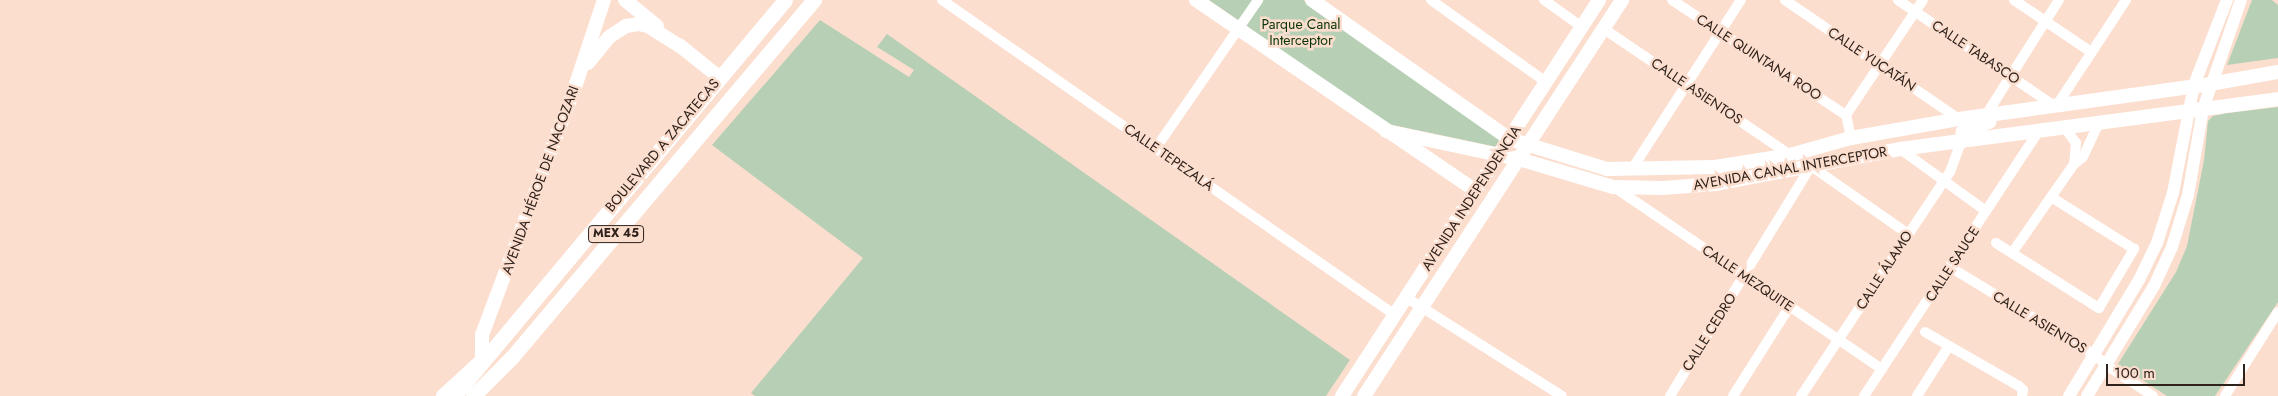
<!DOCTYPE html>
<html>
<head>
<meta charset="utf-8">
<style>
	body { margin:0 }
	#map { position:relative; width:2278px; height:396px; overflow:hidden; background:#fcdecf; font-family:Jost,sans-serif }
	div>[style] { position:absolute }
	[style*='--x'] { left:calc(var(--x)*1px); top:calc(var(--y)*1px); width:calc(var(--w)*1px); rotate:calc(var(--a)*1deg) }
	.green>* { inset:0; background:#b7d0b5 }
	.minor>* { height:10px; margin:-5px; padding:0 5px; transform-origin:5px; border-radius:5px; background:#fff }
	.tertiary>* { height:12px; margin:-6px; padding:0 6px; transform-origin:6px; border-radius:6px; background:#fff }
	.secondary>* { height:14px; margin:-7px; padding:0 7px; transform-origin:7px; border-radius:7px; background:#fff }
	.primary>* { height:15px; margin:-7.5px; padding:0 7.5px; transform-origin:7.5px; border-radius:7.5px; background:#fff }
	span { translate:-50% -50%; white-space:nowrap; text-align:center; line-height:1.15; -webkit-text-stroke:5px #fcdecf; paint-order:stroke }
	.shield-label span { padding:1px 4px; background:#fcdecf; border:1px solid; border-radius:4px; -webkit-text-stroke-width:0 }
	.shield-label { font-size:12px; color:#2f221b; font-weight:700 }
	.park-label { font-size:14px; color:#073305 }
	.street-label { font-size:14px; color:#2f221b }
	.scale { position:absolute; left:2106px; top:364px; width:139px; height:22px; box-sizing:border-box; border:2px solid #2f221b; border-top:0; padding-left:6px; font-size:15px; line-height:18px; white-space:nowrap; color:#2f221b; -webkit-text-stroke:4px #fcdecf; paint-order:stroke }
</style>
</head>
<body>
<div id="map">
	<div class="green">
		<i style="clip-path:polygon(1209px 0,1303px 0,1500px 136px,1497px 147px,1388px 124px)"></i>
		<i style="clip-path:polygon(2252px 0,2272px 0,2278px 5px,2278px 58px,2227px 65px)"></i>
		<i style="clip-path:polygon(820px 20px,909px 77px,914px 70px,877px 47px,887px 34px,1350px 360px,1326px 396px,755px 396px,751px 393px,863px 258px,712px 145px)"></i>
		<i style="clip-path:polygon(2278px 107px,2278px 302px,2215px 396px,2167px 396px,2118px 364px,2176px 272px,2187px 246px,2204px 160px,2208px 121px,2213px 116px,2228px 113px)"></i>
	</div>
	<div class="minor">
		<i style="--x:942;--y:0;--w:552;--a:34.81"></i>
		<i style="--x:1431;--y:0;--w:141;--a:35.5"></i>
		<i style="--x:1544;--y:0;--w:47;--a:35.4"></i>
		<i style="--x:1672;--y:0;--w:209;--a:33.5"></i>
		<i style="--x:1785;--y:0;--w:211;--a:34.4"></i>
		<i style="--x:1898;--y:0;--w:187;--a:34.1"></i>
		<i style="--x:2014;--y:0;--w:93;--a:34"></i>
		<i style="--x:1604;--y:29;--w:225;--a:34.1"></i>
		<i style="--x:2057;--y:105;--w:126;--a:-56.7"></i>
		<i style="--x:1986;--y:115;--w:136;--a:-57.6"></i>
		<i style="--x:2065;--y:128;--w:19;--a:54"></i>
		<i style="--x:2076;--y:143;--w:21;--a:95"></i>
		<i style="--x:1851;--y:138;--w:24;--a:-102"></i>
		<i style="--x:1846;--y:115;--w:138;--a:-56.2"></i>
		<i style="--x:1156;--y:148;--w:180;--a:-55.4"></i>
		<i style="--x:1900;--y:149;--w:106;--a:35.8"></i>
		<i style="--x:1632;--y:169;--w:201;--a:-57.2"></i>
		<i style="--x:1614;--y:187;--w:324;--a:34.2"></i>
		<i style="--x:1996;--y:243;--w:122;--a:32.3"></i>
		<i style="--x:2099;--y:308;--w:69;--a:-59.3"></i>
		<i style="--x:2134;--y:249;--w:98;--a:-147.9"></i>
		<i style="--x:2012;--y:253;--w:108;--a:-55.1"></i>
		<i style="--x:2074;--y:164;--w:11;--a:-38"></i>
		<i style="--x:2083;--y:157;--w:38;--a:-65"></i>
		<i style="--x:1950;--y:267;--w:170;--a:31.3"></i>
		<i style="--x:2095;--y:355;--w:15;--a:42"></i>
		<i style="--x:2106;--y:365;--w:56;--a:33.4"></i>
		<i style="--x:1407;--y:298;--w:183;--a:32.3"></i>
		<i style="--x:1925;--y:332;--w:108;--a:29.9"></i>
		<i style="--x:2019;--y:386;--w:6;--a:45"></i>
		<i style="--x:2023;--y:390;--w:6;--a:99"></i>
		<i style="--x:1670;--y:396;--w:270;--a:-58.5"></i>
		<i style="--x:1811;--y:166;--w:118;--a:35"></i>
		<i style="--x:1733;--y:396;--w:107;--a:-57.7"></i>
		<i style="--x:1801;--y:396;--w:269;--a:-56.4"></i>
		<i style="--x:1950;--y:172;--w:32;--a:-70"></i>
		<i style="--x:1864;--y:396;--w:318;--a:-56.6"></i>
		<i style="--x:1917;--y:396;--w:59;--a:-57.4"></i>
		<i style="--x:2225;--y:396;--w:99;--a:-57.8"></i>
	</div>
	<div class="tertiary">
		<i style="--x:2069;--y:396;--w:135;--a:-58.9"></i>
		<i style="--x:2139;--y:280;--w:41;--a:-64.1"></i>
		<i style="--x:2157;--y:243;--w:52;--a:-72.3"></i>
		<i style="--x:2173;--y:193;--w:110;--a:-79"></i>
		<i style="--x:2194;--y:85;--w:91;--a:-68.8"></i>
		<i style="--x:2087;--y:396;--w:129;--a:-58.7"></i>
		<i style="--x:2154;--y:286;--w:43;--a:-65.2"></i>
		<i style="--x:2172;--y:247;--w:54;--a:-72.9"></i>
		<i style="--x:2188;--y:195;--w:87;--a:-80.1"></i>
		<i style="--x:2203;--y:109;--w:115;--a:-70.8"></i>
	</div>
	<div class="secondary">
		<i style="--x:625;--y:0;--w:41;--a:39.1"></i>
		<i style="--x:1196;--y:0;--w:339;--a:34.3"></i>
		<i style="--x:1312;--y:0;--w:242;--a:35.1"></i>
		<i style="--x:1510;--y:139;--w:102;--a:17.2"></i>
		<i style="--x:1607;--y:169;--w:108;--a:-1.1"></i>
		<i style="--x:1715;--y:167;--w:76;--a:-9.1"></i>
		<i style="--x:1790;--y:155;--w:63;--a:-15.6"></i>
		<i style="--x:1851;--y:138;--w:110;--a:-10"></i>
		<i style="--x:1959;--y:119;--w:253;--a:-7.9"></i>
		<i style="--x:2210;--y:84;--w:69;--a:-10"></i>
		<i style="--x:679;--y:45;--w:51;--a:38.7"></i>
		<i style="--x:588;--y:63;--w:33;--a:-51"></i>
		<i style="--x:609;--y:37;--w:20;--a:-33"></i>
		<i style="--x:626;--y:26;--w:12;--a:-9"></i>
		<i style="--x:638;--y:24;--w:10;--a:11"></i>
		<i style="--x:648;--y:26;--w:45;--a:32.3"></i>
		<i style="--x:1386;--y:131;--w:136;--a:11.9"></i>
		<i style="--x:1519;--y:159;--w:98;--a:16.6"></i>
		<i style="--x:1613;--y:187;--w:50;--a:1.1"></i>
		<i style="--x:1663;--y:188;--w:52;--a:-4.4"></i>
		<i style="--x:1715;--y:184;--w:188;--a:-10.7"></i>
		<i style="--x:1900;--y:149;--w:381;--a:-7.5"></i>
		<i style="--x:1961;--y:142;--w:11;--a:-80"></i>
		<i style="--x:1963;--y:131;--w:28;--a:-19"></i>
		<i style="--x:443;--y:396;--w:53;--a:-42.7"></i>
		<i style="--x:482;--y:360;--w:25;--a:-90"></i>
		<i style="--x:482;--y:335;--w:268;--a:-69.5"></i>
		<i style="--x:576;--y:84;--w:89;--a:-71.6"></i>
		<i style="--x:1342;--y:396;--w:472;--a:-57"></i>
		<i style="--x:1364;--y:396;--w:473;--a:-56.9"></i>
	</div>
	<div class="primary">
		<i style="--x:454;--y:396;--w:516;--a:-50.11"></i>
		<i style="--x:473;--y:396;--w:55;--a:-45"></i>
		<i style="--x:512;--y:357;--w:468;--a:-49.8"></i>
	</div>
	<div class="shield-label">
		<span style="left:616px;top:234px">MEX 45</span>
	</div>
	<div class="park-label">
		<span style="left:1301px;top:32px">Parque Canal<br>Interceptor</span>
	</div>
	<div class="street-label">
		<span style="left:1976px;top:52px;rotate:34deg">CALLE TABASCO</span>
		<span style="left:1759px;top:57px;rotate:33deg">CALLE QUINTANA ROO</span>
		<span style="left:1872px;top:59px;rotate:34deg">CALLE YUCATÁN</span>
		<span style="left:1697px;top:91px;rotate:34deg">CALLE ASIENTOS</span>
		<span style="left:662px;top:145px;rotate:-50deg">BOULEVARD A ZACATECAS</span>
		<span style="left:1169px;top:157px;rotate:35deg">CALLE TEPEZALÁ</span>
		<span style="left:1790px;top:168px;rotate:-10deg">AVENIDA CANAL INTERCEPTOR</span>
		<span style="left:540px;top:180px;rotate:-70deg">AVENIDA HÉROE DE NACOZARI</span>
		<span style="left:1471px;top:198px;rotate:-57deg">AVENIDA INDEPENDENCIA</span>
		<span style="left:1952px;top:264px;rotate:-57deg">CALLE SAUCE</span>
		<span style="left:1884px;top:270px;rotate:-57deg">CALLE ÁLAMO</span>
		<span style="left:1748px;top:278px;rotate:34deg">CALLE MEZQUITE</span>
		<span style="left:2040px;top:322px;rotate:31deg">CALLE ASIENTOS</span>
		<span style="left:1709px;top:332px;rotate:-58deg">CALLE CEDRO</span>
	</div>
	<div class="scale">100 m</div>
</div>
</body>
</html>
